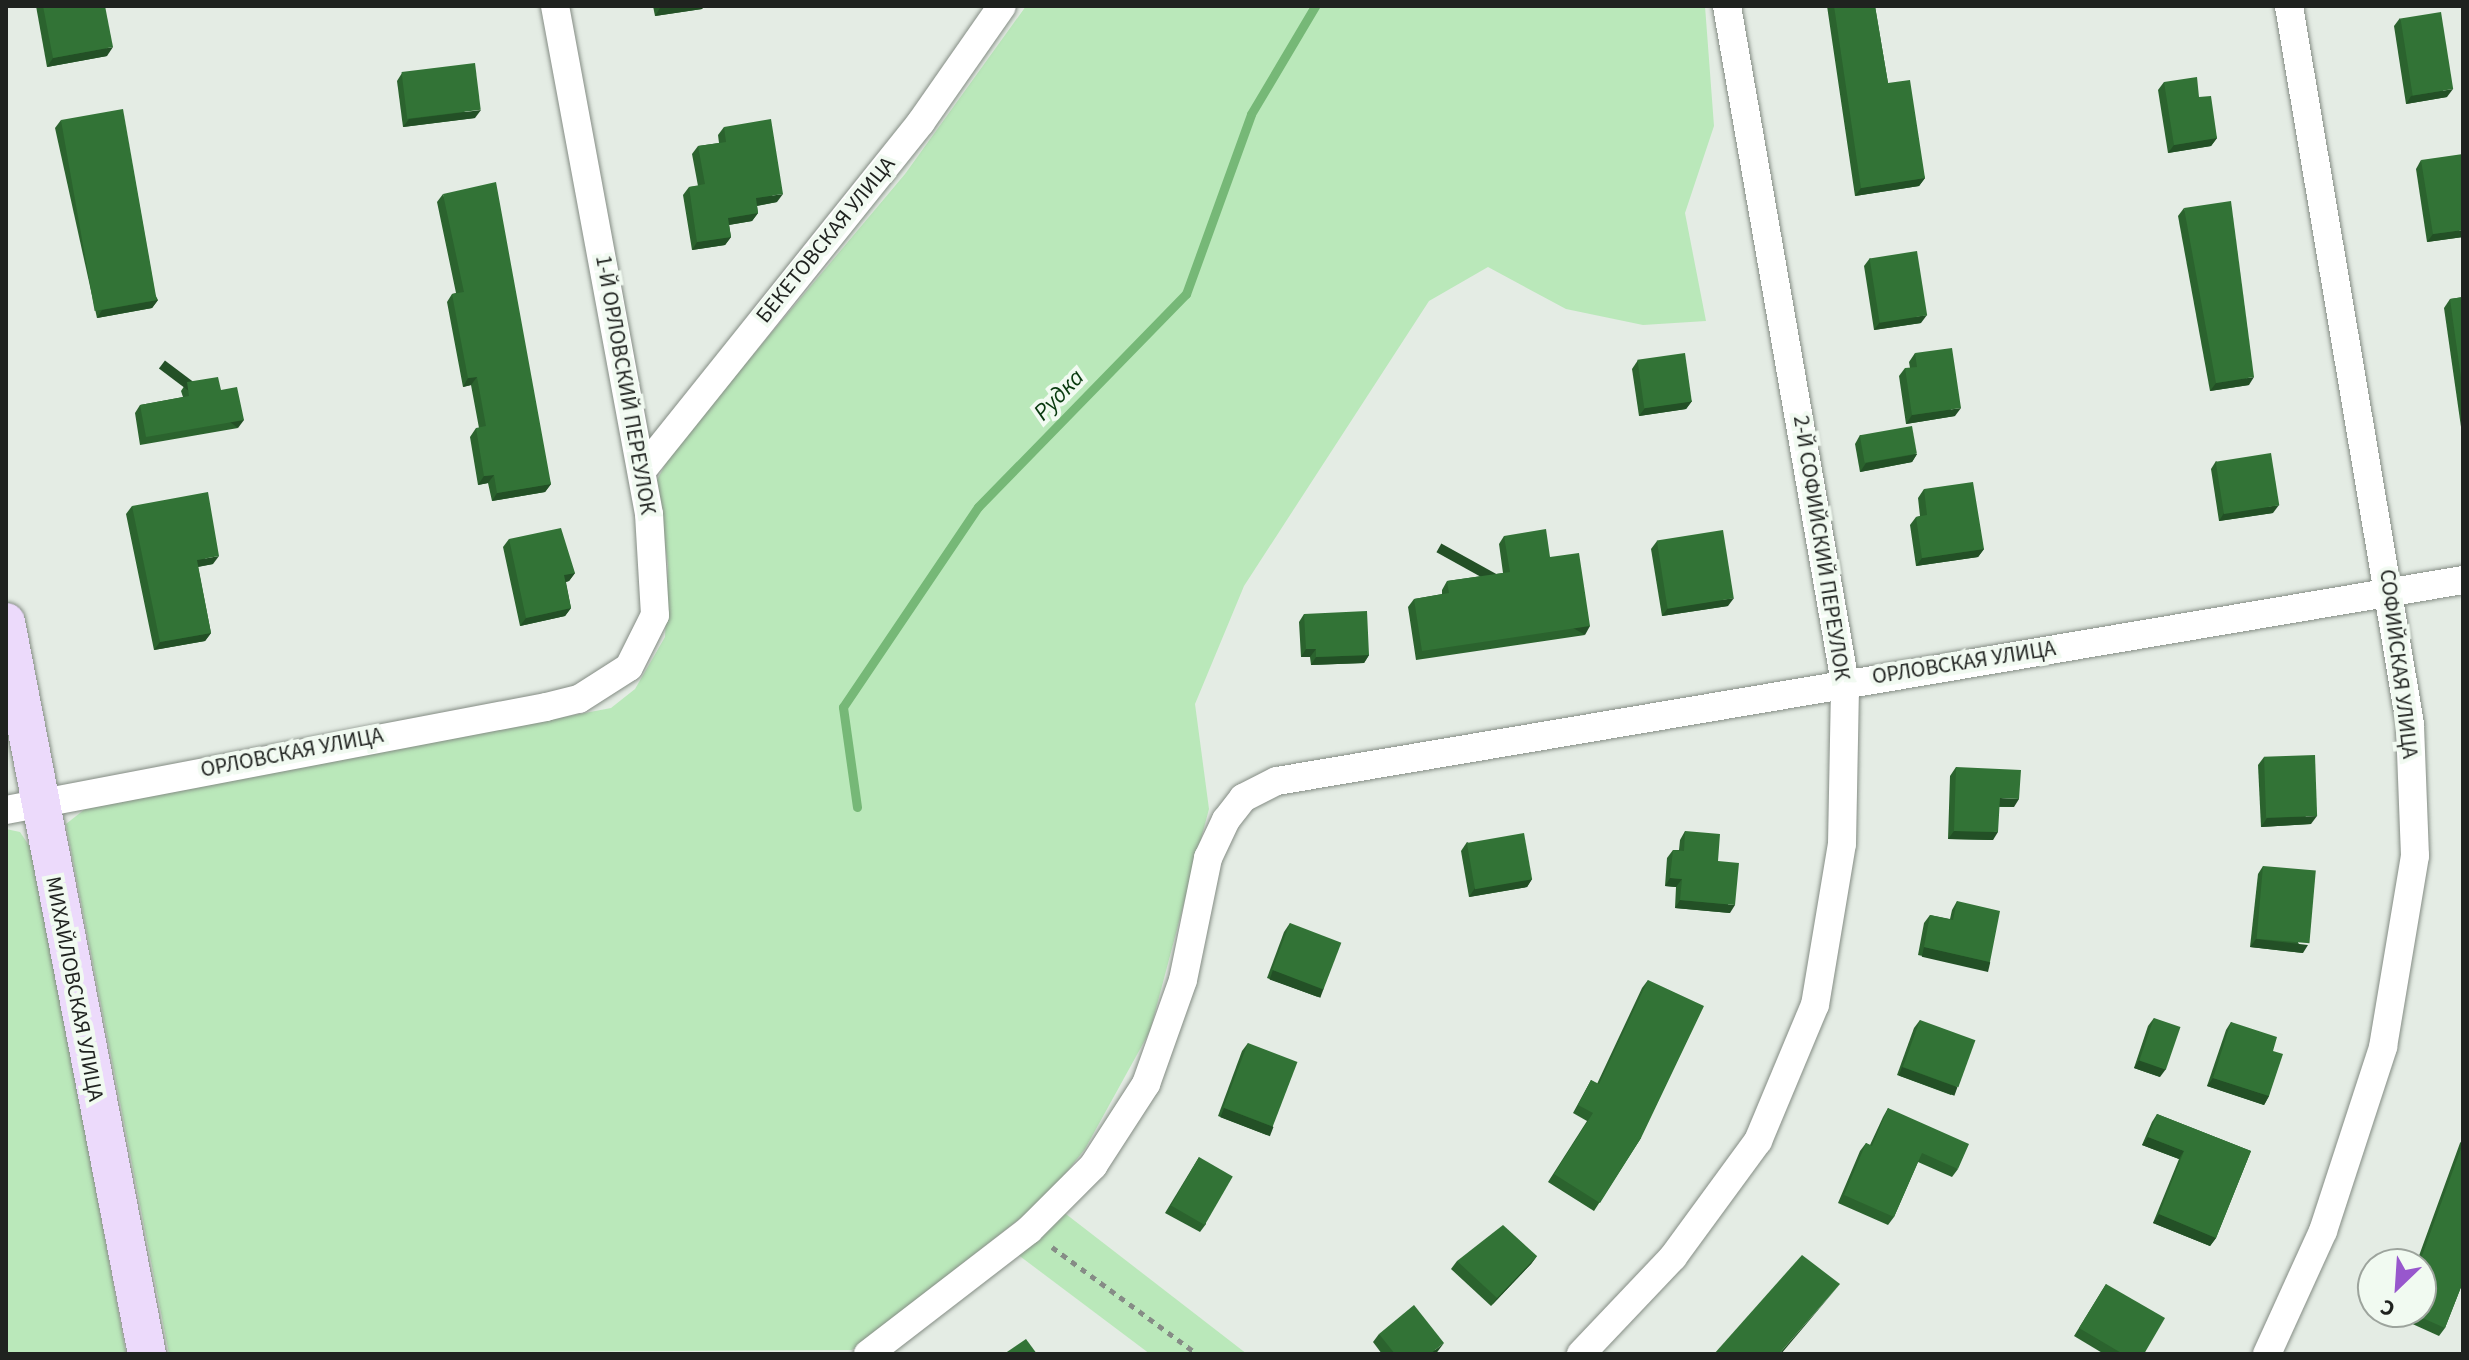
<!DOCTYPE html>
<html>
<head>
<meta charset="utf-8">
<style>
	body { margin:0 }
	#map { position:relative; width:2469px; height:1360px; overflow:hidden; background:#e4ece4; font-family:"Source Sans 3",sans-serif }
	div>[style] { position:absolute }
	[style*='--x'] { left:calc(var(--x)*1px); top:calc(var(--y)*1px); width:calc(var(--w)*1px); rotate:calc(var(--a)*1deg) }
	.green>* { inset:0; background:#bae8ba }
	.stream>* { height:9px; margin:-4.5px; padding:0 4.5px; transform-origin:4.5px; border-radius:4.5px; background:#76b877 }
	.path>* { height:5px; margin-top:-2.5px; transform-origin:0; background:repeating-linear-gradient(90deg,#868c86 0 6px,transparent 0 12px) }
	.roads { filter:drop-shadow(0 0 2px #848c84) drop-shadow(0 0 2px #848c84) }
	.street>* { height:28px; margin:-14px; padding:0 14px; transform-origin:14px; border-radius:14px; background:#fff }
	.secondary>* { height:38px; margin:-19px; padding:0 19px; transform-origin:19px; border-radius:19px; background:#ecdafb }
	.wall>* { inset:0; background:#2b632e }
	.shaded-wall>* { inset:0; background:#235026; transform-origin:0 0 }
	.building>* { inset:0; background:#327336; transform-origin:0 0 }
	span { translate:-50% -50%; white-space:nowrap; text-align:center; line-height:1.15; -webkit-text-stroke:8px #f1faf1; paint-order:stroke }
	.street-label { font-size:22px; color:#1f221f }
	.water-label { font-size:24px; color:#08390e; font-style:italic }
	.frame { position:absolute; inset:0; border:8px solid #1f221f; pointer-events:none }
	.north { position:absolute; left:2357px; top:1248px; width:80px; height:80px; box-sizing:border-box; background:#f1faf1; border:2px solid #9da49d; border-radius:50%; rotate:205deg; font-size:22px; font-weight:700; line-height:32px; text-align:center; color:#1f221f }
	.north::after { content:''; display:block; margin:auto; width:28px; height:36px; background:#9857cd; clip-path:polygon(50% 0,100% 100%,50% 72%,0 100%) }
</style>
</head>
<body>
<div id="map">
	<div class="green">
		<i style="clip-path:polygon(1026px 6px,1705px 6px,1714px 126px,1685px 213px,1706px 321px,1643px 325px,1566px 309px,1488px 267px,1429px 301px,1244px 586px,1195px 704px,1209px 809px,1150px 1031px,1085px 1149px,1046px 1198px,852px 1350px,169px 1354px,66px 824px,85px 809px,611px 708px,635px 689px,665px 637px,668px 565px,656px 482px,673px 450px,905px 174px)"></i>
		<i style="clip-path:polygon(6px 829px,20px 832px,34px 853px,126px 1354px,6px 1354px)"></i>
		<i style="clip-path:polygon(1062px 1211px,1247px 1354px,1150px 1354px,1017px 1254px)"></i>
	</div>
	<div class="stream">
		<i style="--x:857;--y:807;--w:101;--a:-98"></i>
		<i style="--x:843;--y:707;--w:241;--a:-56"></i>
		<i style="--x:978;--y:507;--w:298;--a:-45.7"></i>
		<i style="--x:1186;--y:294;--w:191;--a:-70.1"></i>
		<i style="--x:1251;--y:114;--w:126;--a:-59.3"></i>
	</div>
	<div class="path">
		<i style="--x:1052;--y:1247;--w:180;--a:36.4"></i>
	</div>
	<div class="roads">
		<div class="street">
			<i style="--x:644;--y:468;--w:443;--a:-51.3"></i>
			<i style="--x:921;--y:122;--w:141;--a:-55.1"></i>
			<i style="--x:6;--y:810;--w:550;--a:-10.8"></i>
			<i style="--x:546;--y:707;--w:34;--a:-14"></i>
			<i style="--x:579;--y:699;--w:59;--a:-32.6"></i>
			<i style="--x:629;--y:667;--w:58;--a:-63.4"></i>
			<i style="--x:655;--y:615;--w:101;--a:-93.4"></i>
			<i style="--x:649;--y:514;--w:517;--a:-100.48"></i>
			<i style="--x:868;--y:1354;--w:203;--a:-37.6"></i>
			<i style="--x:1029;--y:1230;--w:91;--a:-45"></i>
			<i style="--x:1093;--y:1166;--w:98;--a:-57.1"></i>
			<i style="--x:1146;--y:1084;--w:110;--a:-70.4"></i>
			<i style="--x:1183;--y:980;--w:125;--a:-78.4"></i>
			<i style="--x:1208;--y:858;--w:42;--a:-64.7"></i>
			<i style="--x:1226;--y:820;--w:28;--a:-52"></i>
			<i style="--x:1243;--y:798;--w:38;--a:-27"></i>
			<i style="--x:1277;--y:781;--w:1203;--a:-9.62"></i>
			<i style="--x:1581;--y:1354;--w:134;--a:-46.5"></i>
			<i style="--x:1673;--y:1257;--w:144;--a:-53.8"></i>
			<i style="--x:1758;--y:1141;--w:147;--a:-67.3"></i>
			<i style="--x:1815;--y:1005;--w:163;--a:-80.5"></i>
			<i style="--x:1842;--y:844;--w:161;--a:-88.9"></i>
			<i style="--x:1845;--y:683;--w:687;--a:-99.89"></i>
			<i style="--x:2267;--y:1354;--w:135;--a:-65.5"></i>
			<i style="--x:2323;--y:1231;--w:194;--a:-71.9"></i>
			<i style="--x:2383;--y:1047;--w:194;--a:-80.5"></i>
			<i style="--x:2415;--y:856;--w:132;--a:-92.2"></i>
			<i style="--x:2410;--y:724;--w:728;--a:-99.57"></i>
		</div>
		<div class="secondary">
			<i style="--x:6;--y:622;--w:745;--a:79.1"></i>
		</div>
	</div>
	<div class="wall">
		<i style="clip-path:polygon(36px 6px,105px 6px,107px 56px,47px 67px)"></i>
		<i style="clip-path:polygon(653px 6px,704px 6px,702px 9px,655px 16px)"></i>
		<i style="clip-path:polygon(1827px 6px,1875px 6px,1888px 83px,1925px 178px,1919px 186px,1855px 196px)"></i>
		<i style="clip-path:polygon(2400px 18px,2447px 97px,2406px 104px,2394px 26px)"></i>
		<i style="clip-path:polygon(402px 73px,475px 118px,403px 127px,397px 81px)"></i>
		<i style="clip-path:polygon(2164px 82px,2199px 97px,2217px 138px,2211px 146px,2168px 153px,2158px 90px)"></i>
		<i style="clip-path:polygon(61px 120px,158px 300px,152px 308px,97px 318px,55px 128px)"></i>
		<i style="clip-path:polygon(724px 127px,777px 202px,757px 206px,758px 213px,752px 221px,729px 225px,731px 237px,725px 245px,692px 250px,683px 195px,689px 187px,698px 186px,692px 154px,698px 146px,719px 143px,718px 135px)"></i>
		<i style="clip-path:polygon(2421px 160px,2463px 237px,2427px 242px,2416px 169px)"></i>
		<i style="clip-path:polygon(443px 194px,551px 484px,545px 492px,492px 501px,488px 483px,478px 485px,470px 437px,476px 428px,479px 428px,471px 385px,463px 387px,447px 302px,452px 294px,456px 293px,437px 202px)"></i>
		<i style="clip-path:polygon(2184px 208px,2249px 385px,2210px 391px,2178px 216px)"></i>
		<i style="clip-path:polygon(1870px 258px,1921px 323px,1874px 330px,1864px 266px)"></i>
		<i style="clip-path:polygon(2463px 297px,2463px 441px,2444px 308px,2450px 299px)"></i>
		<i style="clip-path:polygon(1915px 353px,1955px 416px,1906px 424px,1899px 376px,1905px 368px,1910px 368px,1909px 362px)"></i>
		<i style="clip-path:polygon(1638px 360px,1692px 401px,1686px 409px,1639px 416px,1632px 369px)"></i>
		<i style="clip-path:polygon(187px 382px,221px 390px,238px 428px,140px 445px,135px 413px,140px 405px,183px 397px,181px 391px)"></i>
		<i style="clip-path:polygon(1860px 435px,1917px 454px,1912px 462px,1860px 472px,1855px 444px)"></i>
		<i style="clip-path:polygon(2216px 461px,2273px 513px,2219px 521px,2211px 469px)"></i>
		<i style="clip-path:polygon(1924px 489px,1984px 549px,1978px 557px,1916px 566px,1910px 525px,1916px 517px,1920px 516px,1918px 498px)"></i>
		<i style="clip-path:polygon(132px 506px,213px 564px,198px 567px,211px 633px,205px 641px,154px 650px,126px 514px)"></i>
		<i style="clip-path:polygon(1504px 536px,1550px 557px,1585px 635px,1416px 660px,1408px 607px,1414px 599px,1442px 594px,1442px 590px,1447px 581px,1503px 573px,1499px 544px)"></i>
		<i style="clip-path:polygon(509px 539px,575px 573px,569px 581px,566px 582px,571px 608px,565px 616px,520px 626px,503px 547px)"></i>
		<i style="clip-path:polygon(1657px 541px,1728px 606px,1662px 616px,1651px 549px)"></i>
		<i style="clip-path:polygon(1304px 614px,1369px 655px,1364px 663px,1311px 665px,1310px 657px,1301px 657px,1299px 622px)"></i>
		<i style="clip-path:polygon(2264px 757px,2311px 824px,2261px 827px,2258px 765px)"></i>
		<i style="clip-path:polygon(1956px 767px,2014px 807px,1999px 807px,1993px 840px,1948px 839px,1950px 776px)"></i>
		<i style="clip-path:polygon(1685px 831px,1718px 861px,1730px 913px,1675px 908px,1676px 887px,1665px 886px,1667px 858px,1673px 850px,1679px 850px,1680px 840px)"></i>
		<i style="clip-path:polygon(1467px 842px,1532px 879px,1527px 887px,1469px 897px,1461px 851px)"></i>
		<i style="clip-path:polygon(2263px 866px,2303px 953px,2250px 947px,2258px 874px)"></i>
		<i style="clip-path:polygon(1957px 901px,1990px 962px,1984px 970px,1918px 955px,1924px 923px,1930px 915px,1950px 919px,1952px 910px)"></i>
		<i style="clip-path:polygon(1290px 923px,1318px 997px,1267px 978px,1284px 932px)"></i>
		<i style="clip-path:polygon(1648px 980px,1641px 1138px,1594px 1211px,1548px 1182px,1587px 1121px,1573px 1113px,1591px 1080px,1597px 1084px,1642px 988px)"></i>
		<i style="clip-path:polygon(2154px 1018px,2160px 1077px,2134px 1068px,2148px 1026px)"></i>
		<i style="clip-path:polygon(1920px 1020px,1957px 1087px,1951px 1095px,1897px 1075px,1914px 1028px)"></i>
		<i style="clip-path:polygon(2231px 1022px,2273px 1051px,2269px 1096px,2264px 1105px,2207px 1086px,2226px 1030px)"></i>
		<i style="clip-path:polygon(1248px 1043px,1273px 1127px,1267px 1135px,1218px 1116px,1242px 1051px)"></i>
		<i style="clip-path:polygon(1888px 1108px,1958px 1169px,1952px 1177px,1918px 1162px,1894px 1217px,1888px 1225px,1838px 1203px,1860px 1151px,1866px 1143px,1870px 1145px,1883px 1117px)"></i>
		<i style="clip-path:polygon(2157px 1114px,2251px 1151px,2216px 1238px,2210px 1246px,2153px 1223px,2179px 1159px,2142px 1145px,2152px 1122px)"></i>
		<i style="clip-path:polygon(2463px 1139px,2463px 1282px,2445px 1328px,2439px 1336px,2397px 1317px,2399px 1312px,2421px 1312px,2421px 1264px,2416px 1264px,2460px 1143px)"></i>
		<i style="clip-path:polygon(1199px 1157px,1206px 1224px,1200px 1232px,1165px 1213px)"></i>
		<i style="clip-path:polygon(1537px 1256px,1531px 1264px,1491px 1306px,1451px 1269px,1457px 1261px)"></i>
		<i style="clip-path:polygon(2106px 1284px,2144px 1354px,2104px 1354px,2074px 1336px)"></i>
		<i style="clip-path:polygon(1379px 1334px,1438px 1351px,1434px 1354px,1382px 1354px,1373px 1342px)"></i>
	</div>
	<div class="shaded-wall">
		<i style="clip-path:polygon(675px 6px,704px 6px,702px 9px,655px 16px,660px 8px)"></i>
		<i style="clip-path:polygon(113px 47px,107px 56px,47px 67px,53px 58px)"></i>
		<i style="clip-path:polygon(2453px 89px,2447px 97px,2406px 104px,2411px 96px)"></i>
		<i style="clip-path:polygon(481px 110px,475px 118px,403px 127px,409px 119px)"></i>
		<i style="clip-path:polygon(2217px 138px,2211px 146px,2168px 153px,2174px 145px)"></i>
		<i style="clip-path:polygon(1925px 178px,1919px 186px,1855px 196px,1861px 188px)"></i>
		<i style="clip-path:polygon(783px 194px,777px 202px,750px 207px,756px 198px)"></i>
		<i style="clip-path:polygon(758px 213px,752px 221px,722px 226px,728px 218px)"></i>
		<i style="clip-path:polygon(2463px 230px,2463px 237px,2427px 242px,2433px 234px)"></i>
		<i style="clip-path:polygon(731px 237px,725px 245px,692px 250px,697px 242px)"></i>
		<i style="clip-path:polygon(158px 300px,152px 308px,97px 318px,102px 310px)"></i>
		<i style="clip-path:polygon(1927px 315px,1921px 323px,1874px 330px,1880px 322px)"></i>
		<i style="clip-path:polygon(477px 377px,471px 385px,463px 387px,468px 378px)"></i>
		<i style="clip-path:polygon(2254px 377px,2249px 385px,2210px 391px,2216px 383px)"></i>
		<i style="clip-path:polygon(1692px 401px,1686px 409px,1639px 416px,1645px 408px)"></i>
		<i style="clip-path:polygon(1961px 408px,1955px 416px,1906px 424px,1912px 415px)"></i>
		<i style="left:244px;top:420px;width:10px;height:99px;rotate:127deg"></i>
		<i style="clip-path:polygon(1917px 454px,1912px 462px,1860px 472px,1866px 463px)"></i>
		<i style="clip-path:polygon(494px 475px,488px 483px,478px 485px,484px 476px)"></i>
		<i style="clip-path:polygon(551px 484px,545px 492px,492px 501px,497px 493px)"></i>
		<i style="clip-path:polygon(2279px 505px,2273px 513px,2219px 521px,2224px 513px)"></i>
		<i style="clip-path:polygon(1984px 549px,1978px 557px,1916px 566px,1922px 558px)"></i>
		<i style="clip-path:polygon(219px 556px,213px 564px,191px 568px,197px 560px)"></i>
		<i style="clip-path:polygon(575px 573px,569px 581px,558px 584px,564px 575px)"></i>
		<i style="clip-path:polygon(1734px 598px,1728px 606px,1662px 616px,1668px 608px)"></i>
		<i style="clip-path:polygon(571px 608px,565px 616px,520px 626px,526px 618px)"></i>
		<i style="left:1590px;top:626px;width:10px;height:170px;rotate:119deg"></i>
		<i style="clip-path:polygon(211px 633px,205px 641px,154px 650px,160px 642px)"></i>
		<i style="clip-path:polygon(1306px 649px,1316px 649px,1310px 657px,1301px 657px)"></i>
		<i style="clip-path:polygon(1369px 655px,1364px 663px,1311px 665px,1316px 657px)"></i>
		<i style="clip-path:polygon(2000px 798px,2019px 799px,2014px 807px,1994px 806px)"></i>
		<i style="clip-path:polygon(2317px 816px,2311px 824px,2261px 827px,2267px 818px)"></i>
		<i style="clip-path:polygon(1954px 831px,1998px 832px,1993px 840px,1948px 839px)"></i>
		<i style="clip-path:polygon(1670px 878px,1682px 879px,1676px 887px,1665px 886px)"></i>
		<i style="clip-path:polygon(1532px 879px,1527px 887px,1469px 897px,1475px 888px)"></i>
		<i style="clip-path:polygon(1680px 900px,1735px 905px,1730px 913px,1675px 908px)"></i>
		<i style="clip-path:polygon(2256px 939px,2308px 945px,2303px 953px,2250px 947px)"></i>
		<i style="left:1924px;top:947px;width:68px;height:10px;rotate:13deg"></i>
		<i style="left:1273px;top:970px;width:54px;height:10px;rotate:20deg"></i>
		<i style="clip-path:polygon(2139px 1060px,2166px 1069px,2160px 1077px,2134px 1068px)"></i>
		<i style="left:1902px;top:1067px;width:59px;height:9px;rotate:20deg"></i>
		<i style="clip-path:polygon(2213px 1078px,2269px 1096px,2264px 1105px,2207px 1086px)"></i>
		<i style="left:1224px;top:1108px;width:53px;height:10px;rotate:21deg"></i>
		<i style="clip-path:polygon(2148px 1137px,2184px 1151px,2179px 1159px,2142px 1145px)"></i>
		<i style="clip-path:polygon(2159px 1214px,2216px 1238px,2210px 1246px,2153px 1223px)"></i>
		<i style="clip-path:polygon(1537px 1256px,1531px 1264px,1491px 1306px,1497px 1298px)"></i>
		<i style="clip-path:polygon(1840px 1284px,1781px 1354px,1779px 1354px)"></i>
		<i style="clip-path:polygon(1444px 1343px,1438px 1351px,1434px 1354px,1430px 1354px)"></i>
	</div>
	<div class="building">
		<i style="clip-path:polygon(43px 6px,105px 6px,113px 47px,53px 58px)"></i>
		<i style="clip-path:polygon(1834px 6px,1875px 6px,1888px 83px,1910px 80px,1925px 178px,1861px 188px)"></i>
		<i style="left:2441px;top:12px;width:78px;height:41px;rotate:81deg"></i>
		<i style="left:475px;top:63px;width:47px;height:74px;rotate:83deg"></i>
		<i style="clip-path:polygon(2197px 77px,2199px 97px,2211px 96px,2217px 138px,2174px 145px,2164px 82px)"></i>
		<i style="left:123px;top:109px;width:194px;height:63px;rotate:80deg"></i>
		<i style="clip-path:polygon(771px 119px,783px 194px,756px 198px,758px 213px,728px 218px,731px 237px,697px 242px,689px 187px,705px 184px,698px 146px,726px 142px,724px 127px)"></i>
		<i style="clip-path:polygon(2463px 154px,2463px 230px,2433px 234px,2421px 160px)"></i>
		<i style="clip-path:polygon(496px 182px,551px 484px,497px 493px,494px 475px,484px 476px,476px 428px,486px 426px,477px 377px,468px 378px,452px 294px,464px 292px,443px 194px)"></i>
		<i style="clip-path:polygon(2231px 201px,2254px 377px,2216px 383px,2184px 208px)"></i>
		<i style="left:1917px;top:251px;width:65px;height:48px;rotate:81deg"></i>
		<i style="clip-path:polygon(2463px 297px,2463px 392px,2450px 299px)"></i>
		<i style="clip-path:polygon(1952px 348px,1961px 408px,1912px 415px,1905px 368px,1917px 367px,1915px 353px)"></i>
		<i style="left:1685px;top:353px;width:49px;height:48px;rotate:82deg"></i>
		<i style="clip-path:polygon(218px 377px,221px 390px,237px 387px,244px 420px,146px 437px,140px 405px,189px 396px,187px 382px)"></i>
		<i style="left:1912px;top:426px;width:28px;height:53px;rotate:80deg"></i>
		<i style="left:2271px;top:453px;width:53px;height:56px;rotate:81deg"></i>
		<i style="clip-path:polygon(1973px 482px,1984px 549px,1922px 558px,1916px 517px,1927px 515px,1924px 489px)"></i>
		<i style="clip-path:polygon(208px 492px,219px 556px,197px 560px,211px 633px,160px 642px,132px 506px)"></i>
		<i style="clip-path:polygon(561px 528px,575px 573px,564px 575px,571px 608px,526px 618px,509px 539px)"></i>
		<i style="clip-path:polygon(1546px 529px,1550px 557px,1579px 553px,1590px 626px,1422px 651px,1414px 599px,1449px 593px,1447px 581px,1510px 572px,1504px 536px)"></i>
		<i style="left:1723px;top:530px;width:69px;height:67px;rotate:81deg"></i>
		<i style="clip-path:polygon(1367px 611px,1369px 655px,1316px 657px,1316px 649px,1306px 649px,1304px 614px)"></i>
		<i style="left:2315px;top:755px;width:61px;height:51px;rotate:88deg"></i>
		<i style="clip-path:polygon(1956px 767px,2021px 770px,2019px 799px,2000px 798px,1998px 832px,1954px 831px)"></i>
		<i style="clip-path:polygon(1685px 831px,1720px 834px,1718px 861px,1739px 863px,1735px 905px,1680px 900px,1682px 879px,1670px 878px,1673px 850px,1684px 851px)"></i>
		<i style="left:1524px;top:833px;width:47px;height:58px;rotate:80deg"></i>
		<i style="left:2263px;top:866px;width:53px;height:73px;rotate:5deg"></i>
		<i style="clip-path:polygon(1957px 901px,2000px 911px,1990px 962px,1924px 947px,1930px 915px,1953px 920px)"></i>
		<i style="left:1290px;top:923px;width:55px;height:50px;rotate:21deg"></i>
		<i style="clip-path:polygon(1648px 980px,1704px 1006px,1641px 1138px,1600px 1203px,1554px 1174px,1593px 1113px,1578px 1105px,1591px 1080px,1599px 1084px)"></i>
		<i style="left:2154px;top:1018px;width:28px;height:45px;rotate:19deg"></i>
		<i style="left:1920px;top:1020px;width:59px;height:50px;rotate:20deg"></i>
		<i style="clip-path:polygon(2231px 1022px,2277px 1037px,2273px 1051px,2283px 1054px,2269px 1096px,2213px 1078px)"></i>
		<i style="left:1248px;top:1043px;width:53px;height:69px;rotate:21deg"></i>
		<i style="clip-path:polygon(1888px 1108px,1969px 1144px,1958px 1169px,1922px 1153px,1894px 1217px,1844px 1195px,1866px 1143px,1872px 1146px)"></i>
		<i style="clip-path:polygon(2157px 1114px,2251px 1151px,2216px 1238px,2159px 1214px,2184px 1151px,2148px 1137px)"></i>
		<i style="clip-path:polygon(2463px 1143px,2463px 1282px,2445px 1328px,2409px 1312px,2421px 1312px,2421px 1264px,2419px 1264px)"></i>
		<i style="left:1199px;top:1157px;width:39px;height:56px;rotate:30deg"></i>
		<i style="clip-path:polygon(1503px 1225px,1537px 1256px,1497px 1298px,1457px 1261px)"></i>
		<i style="clip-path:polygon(1802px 1255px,1840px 1284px,1779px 1354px,1714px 1354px)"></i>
		<i style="clip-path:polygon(2106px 1284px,2165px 1318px,2144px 1354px,2123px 1354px,2079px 1328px)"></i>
		<i style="clip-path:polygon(1414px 1305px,1444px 1343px,1430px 1354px,1395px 1354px,1379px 1334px)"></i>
		<i style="clip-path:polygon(1026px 1339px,1037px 1354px,1004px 1354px)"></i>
	</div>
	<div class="street-label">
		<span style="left:826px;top:240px;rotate:-51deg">БЕКЕТОВСКАЯ УЛИЦА</span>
		<span style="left:625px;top:385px;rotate:80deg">1-Й ОРЛОВСКИЙ ПЕРЕУЛОК</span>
		<span style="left:1821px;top:548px;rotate:81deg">2-Й СОФИЙСКИЙ ПЕРЕУЛОК</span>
		<span style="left:1964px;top:663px;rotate:-9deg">ОРЛОВСКАЯ УЛИЦА</span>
		<span style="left:2398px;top:664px;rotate:83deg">СОФИЙСКАЯ УЛИЦА</span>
		<span style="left:292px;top:753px;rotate:-11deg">ОРЛОВСКАЯ УЛИЦА</span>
		<span style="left:74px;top:989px;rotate:79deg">МИХАЙЛОВСКАЯ УЛИЦА</span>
	</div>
	<div class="water-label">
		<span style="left:1059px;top:395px;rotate:-46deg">Рудка</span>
	</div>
	<div class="frame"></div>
	<div class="north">С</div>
</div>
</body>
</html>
